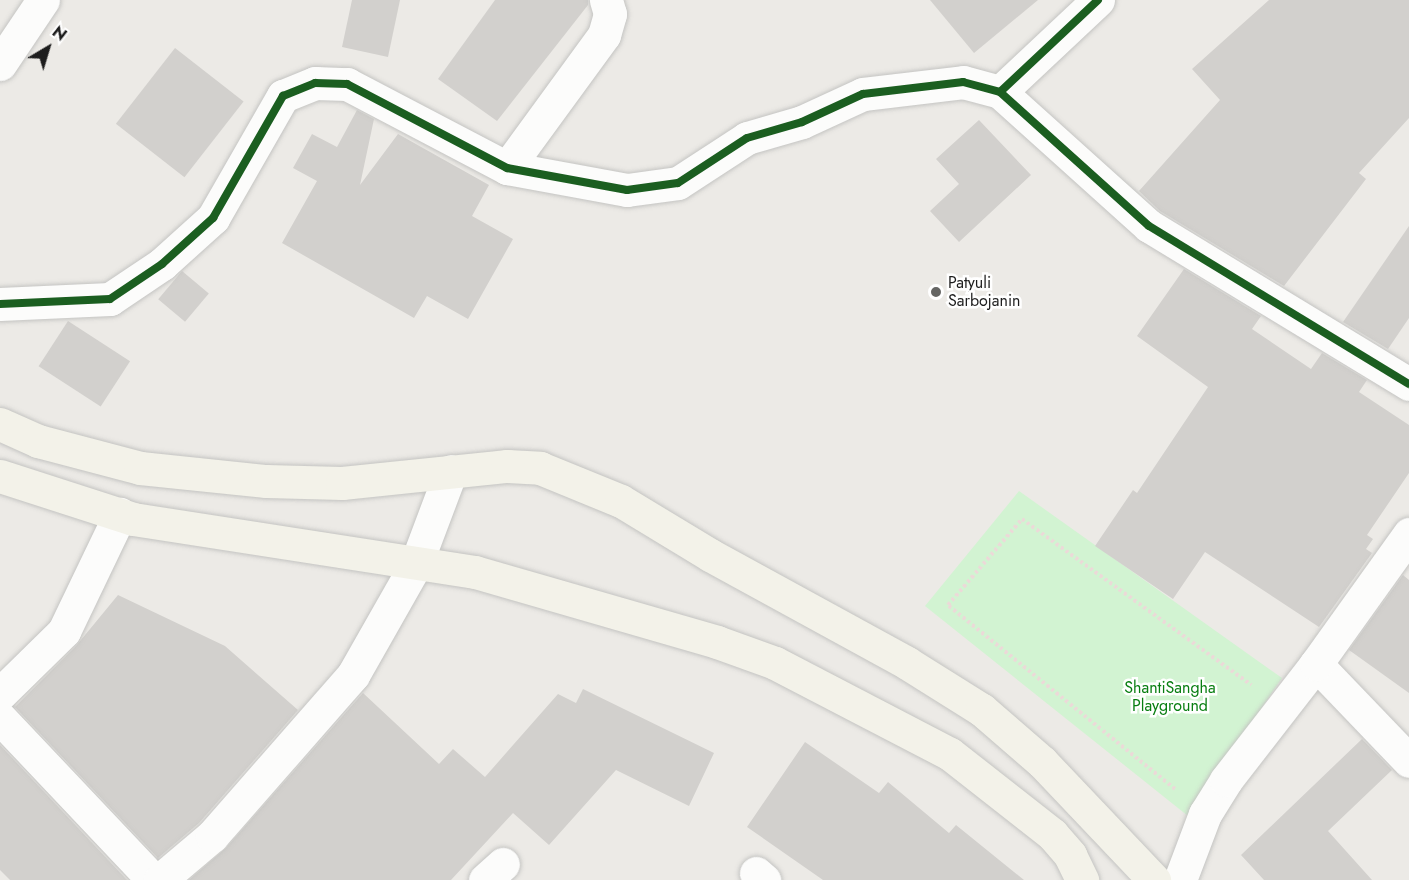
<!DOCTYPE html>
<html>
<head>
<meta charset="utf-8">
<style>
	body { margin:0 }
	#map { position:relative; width:1409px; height:880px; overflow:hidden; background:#eceae6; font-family:Jost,sans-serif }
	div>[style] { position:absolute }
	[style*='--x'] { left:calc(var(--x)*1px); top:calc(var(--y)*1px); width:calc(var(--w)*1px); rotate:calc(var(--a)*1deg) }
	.park>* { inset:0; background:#d2f3d2 }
	.building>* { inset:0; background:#d2d0cd; transform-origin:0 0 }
	.path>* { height:4px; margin-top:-2px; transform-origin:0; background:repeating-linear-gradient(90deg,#ebdad8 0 3px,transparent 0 6px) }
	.roads { filter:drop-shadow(0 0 2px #c4c4c2) drop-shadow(0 0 2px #c4c4c2) }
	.street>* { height:33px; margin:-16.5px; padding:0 16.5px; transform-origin:16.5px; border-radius:16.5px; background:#fcfcfb }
	.secondary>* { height:33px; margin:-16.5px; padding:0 16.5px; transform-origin:16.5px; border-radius:16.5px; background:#f3f2e9 }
	.cycleway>* { height:8px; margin:-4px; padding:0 4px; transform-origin:4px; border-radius:4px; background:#1b5e20 }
	.dots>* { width:16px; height:16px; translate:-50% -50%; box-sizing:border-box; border:3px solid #fff; border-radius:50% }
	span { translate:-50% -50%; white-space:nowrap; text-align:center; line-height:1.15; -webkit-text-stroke:5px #fff; paint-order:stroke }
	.poi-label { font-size:16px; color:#1d1d1d }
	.left { translate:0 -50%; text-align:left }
	.park-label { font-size:16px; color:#087e11 }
	.north { position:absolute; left:18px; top:18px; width:60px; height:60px; -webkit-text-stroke:4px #fff; paint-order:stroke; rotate:38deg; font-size:16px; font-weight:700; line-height:24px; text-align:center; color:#1d1d1d }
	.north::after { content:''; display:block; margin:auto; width:21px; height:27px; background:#1d1d1d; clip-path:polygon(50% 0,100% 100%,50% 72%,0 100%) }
</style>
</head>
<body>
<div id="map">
	<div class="park">
		<i style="clip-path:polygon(1019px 491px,1282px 678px,1188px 816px,925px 606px)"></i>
	</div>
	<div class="building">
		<i style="clip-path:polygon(352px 0,400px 0,388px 57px,342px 47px)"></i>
		<i style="clip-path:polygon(495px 0,588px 0,588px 5px,497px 121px,438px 79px)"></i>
		<i style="clip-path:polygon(930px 0,1038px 0,974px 53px)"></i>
		<i style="clip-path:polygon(1269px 0,1409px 0,1409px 118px,1359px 173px,1366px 179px,1284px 286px,1160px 211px,1139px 191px,1220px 100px,1192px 69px)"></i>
		<i style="left:175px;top:48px;width:87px;height:96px;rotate:38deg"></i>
		<i style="clip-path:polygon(357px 110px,374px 119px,360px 185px,398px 134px,489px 185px,472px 216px,513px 239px,468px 319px,427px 296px,414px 318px,282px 243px,317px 181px,293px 168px,312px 134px,337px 147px)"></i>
		<i style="clip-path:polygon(979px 120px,1031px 175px,959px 242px,930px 211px,959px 184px,936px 159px)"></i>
		<i style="clip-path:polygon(1409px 226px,1409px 318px,1388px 349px,1343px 322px)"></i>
		<i style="clip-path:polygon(1184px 269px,1261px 316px,1252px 329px,1311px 369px,1322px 353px,1367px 380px,1359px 392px,1409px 425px,1409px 473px,1367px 535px,1373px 539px,1366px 549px,1372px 553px,1319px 627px,1205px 552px,1173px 599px,1095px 546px,1133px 490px,1137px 493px,1208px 387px,1137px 336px)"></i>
		<i style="left:182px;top:271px;width:35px;height:37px;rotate:40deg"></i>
		<i style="left:68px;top:321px;width:74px;height:54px;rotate:33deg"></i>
		<i style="clip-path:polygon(1403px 575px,1409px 580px,1409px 693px,1349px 650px)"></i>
		<i style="clip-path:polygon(118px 595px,225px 646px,298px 710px,199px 823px,158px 858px,15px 707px,76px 646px)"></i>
		<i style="clip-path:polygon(583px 689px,714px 753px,689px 806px,616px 770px,549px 845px,513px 813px,451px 880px,189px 880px,226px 848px,363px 693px,439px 764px,453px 749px,485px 777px,558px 694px,576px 703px)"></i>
		<i style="clip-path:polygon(1362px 739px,1392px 770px,1328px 831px,1372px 880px,1264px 880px,1241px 855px)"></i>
		<i style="clip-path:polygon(805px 742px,879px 793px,888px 782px,949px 833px,956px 825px,1024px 880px,823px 880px,747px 827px)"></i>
		<i style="clip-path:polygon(0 745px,127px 880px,10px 880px,0 870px)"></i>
	</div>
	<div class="path">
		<i style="--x:1175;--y:789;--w:292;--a:-141"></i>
		<i style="--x:948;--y:605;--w:113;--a:-49.3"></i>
		<i style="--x:1022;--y:519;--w:283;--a:35.9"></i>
	</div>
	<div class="roads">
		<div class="street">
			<i style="--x:1098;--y:0;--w:134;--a:136.8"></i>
			<i style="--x:1000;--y:92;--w:200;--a:42"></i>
			<i style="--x:1149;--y:226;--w:304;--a:31.3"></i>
			<i style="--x:0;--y:64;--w:77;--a:-56.1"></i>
			<i style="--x:507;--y:168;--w:165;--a:-53.9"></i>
			<i style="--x:604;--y:35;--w:22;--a:-74"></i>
			<i style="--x:610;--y:14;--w:15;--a:-106"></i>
			<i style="--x:0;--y:304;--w:110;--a:-2.6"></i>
			<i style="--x:110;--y:299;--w:63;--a:-33.9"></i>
			<i style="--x:162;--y:264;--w:69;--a:-42"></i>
			<i style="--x:213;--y:218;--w:141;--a:-60.2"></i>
			<i style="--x:283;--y:96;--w:35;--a:-22"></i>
			<i style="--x:315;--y:83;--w:32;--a:2"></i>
			<i style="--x:347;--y:84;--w:181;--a:27.7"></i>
			<i style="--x:507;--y:168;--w:122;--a:10.4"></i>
			<i style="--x:627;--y:190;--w:51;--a:-7.8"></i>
			<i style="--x:678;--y:183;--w:82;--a:-33.1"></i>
			<i style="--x:747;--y:138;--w:57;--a:-16.2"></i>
			<i style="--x:802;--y:122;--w:67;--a:-24.7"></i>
			<i style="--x:863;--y:94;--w:101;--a:-6.8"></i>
			<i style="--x:963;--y:82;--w:38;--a:15"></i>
			<i style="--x:1316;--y:664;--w:134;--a:46.2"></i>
			<i style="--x:0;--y:694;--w:90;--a:-44.5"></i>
			<i style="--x:64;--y:631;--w:130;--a:-64.4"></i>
			<i style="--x:0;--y:718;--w:223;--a:46.6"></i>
			<i style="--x:756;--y:873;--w:11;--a:41"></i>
			<i style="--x:160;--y:880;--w:68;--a:-40.2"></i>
			<i style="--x:212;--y:836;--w:214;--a:-48.8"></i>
			<i style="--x:353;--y:675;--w:128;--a:-60.4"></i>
			<i style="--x:416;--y:564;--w:99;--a:-69.4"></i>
			<i style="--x:485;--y:880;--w:24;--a:-42"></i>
			<i style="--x:1180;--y:880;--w:71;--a:-69.3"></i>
			<i style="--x:1205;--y:814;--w:40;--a:-58"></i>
			<i style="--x:1226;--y:780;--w:147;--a:-52.2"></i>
			<i style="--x:1316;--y:664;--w:160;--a:-54.4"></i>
		</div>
		<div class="secondary">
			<i style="--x:0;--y:424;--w:42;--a:24.1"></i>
			<i style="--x:38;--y:441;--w:106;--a:14.8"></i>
			<i style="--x:140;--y:468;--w:127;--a:5.9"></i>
			<i style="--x:266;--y:481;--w:76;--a:1.5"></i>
			<i style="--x:342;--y:483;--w:166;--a:-5.9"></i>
			<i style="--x:507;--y:466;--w:33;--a:3"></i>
			<i style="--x:540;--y:468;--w:87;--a:22.2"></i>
			<i style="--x:621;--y:501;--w:104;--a:31.2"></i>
			<i style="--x:710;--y:555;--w:225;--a:28.7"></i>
			<i style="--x:907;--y:663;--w:89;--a:32.1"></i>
			<i style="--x:982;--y:710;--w:79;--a:40.9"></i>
			<i style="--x:1042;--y:762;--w:163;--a:46.5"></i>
			<i style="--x:0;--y:476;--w:140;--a:17.9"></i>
			<i style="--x:133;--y:519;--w:346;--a:8.8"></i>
			<i style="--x:475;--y:572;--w:252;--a:16.1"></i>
			<i style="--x:717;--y:642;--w:62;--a:19.9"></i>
			<i style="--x:775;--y:663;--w:197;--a:27.5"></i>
			<i style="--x:950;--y:754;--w:130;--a:38.1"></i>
			<i style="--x:1052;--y:834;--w:28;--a:49"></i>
			<i style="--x:1070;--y:855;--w:28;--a:64"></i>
		</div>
	</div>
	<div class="cycleway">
		<i style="--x:1098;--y:0;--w:134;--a:136.8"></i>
		<i style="--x:1000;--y:92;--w:200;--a:42"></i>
		<i style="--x:1149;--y:226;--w:304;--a:31.3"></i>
		<i style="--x:0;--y:304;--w:110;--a:-2.6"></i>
		<i style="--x:110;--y:299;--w:63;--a:-33.9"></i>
		<i style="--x:162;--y:264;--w:69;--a:-42"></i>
		<i style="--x:213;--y:218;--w:141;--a:-60.2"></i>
		<i style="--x:283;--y:96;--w:35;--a:-22"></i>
		<i style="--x:315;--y:83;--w:32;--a:2"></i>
		<i style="--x:347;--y:84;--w:181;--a:27.7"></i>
		<i style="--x:507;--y:168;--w:122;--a:10.4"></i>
		<i style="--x:627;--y:190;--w:51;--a:-7.8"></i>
		<i style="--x:678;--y:183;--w:82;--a:-33.1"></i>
		<i style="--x:747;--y:138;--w:57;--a:-16.2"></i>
		<i style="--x:802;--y:122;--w:67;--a:-24.7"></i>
		<i style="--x:863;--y:94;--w:101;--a:-6.8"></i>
		<i style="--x:963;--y:82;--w:38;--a:15"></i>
	</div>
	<div class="dots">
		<i style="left:936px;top:292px;background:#656563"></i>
	</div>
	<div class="poi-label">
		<span class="left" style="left:948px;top:292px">Patyuli<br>Sarbojanin</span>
	</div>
	<div class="park-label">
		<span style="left:1170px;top:697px">ShantiSangha<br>Playground</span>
	</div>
	<div class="north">N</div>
</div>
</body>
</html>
